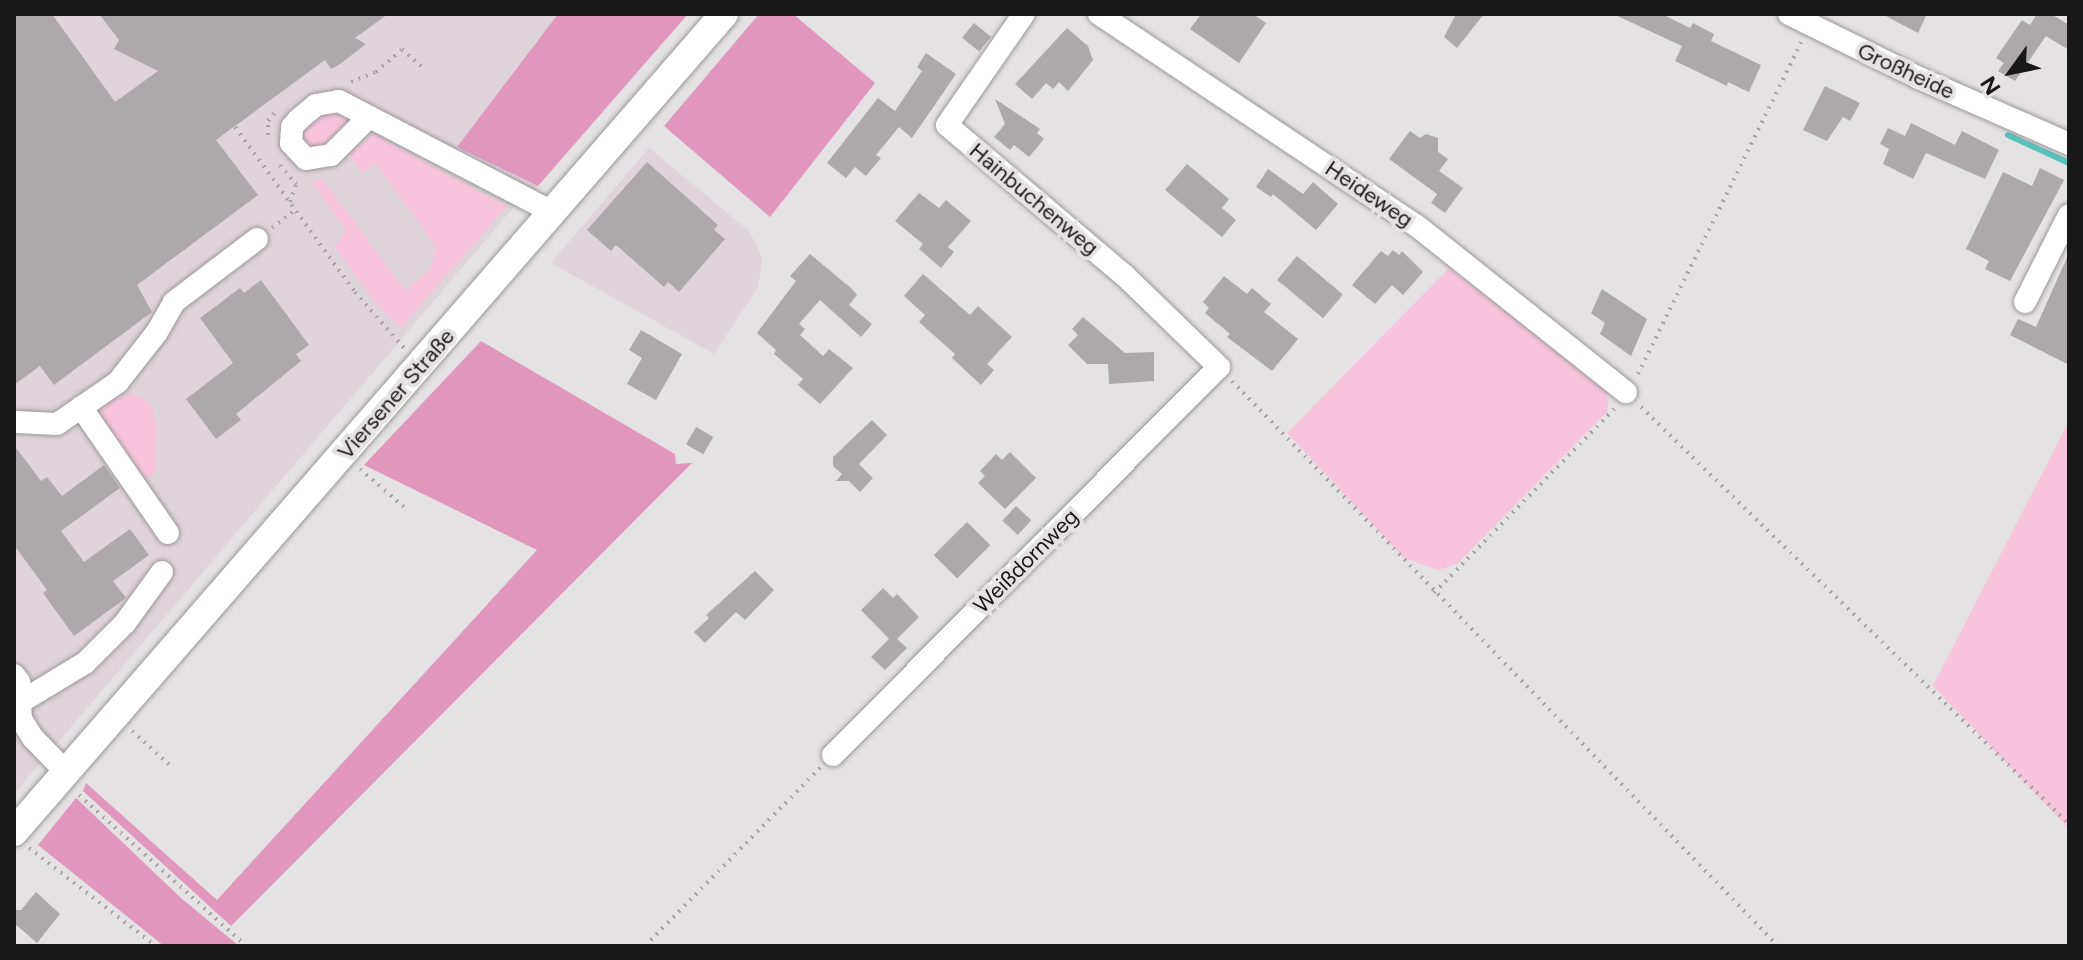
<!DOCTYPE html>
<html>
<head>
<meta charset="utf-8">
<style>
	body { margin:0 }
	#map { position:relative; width:2083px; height:960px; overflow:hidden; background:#e5e2e3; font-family:Figtree,sans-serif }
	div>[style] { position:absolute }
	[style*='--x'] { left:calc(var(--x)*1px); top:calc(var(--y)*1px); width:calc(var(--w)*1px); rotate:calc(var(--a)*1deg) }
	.built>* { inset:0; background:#dfd4d9 }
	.green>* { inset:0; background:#f8c4dc }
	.forest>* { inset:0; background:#e097bb }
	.stream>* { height:6px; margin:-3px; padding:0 3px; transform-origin:3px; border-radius:3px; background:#58c2ba }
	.building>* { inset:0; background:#ada9ab; transform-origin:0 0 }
	.path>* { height:4px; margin-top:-2px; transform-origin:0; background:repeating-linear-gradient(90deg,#a6a4a5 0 2px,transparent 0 8px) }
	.roads { filter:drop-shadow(0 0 2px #9a9798) drop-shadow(0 0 2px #9a9798) }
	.minor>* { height:22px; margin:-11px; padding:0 11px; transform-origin:11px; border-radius:11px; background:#fff }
	.major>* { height:28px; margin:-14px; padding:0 14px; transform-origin:14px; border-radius:14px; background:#fff }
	span { translate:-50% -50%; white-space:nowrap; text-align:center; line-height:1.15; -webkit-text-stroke:8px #e5e2e3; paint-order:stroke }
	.street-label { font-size:22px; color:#191819 }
	.frame { position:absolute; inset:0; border:16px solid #191819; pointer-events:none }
	.north { position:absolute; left:1971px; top:32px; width:80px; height:80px; -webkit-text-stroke:6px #e5e2e3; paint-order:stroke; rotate:237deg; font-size:22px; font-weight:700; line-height:32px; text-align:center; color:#191819 }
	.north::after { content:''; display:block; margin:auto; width:28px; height:36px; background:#191819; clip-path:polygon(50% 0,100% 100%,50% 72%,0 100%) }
</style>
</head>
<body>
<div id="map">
	<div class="built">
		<i style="clip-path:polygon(14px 14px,558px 14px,457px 147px,538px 186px,519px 201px,14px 794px)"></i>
		<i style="clip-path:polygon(649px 148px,749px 231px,757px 246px,762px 260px,758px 287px,714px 354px,551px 263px)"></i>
	</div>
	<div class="green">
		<i style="clip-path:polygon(333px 107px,352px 116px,354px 123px,315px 153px,298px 143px,306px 123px)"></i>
		<i style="clip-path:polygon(373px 134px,507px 206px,401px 327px,374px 301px,335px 247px,345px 229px,312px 184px,322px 178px,405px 290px,430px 269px,436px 247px,375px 163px,362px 173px,349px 154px)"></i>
		<i style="clip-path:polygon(1449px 268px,1607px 389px,1608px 411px,1457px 564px,1438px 570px,1404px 558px,1287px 433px)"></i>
		<i style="clip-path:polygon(129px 394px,141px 397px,152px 407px,157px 426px,155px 473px,142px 481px,98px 422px,107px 402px)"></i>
		<i style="clip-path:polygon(2069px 421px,2069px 829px,1933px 686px)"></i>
	</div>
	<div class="forest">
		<i style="clip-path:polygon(558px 14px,688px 14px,538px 186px,457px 147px)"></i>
		<i style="clip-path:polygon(759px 14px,793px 14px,875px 83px,770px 217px,664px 126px)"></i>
		<i style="clip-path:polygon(481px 341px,675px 454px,676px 464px,692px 463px,231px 926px,83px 791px,86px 783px,217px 900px,537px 550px,364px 465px)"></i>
		<i style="clip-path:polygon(76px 798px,181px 898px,239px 946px,164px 946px,38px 845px)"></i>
	</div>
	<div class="stream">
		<i style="--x:2008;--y:135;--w:67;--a:24.7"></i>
	</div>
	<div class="building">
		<i style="clip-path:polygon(14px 14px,52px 14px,115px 102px,158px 71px,114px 49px,119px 40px,99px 14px,388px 14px,355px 38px,366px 44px,340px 64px,331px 69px,325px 60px,216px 140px,258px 195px,137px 285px,152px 312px,54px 385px,40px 366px,14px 385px)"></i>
		<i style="clip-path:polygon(1201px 14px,1253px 14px,1266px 23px,1239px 63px,1190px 29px)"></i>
		<i style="clip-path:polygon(1456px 14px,1484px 14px,1457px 48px,1444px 37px)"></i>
		<i style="clip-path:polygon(1613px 14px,1662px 14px,1690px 28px,1693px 23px,1714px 34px,1711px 41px,1761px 65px,1749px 92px,1728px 82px,1727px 86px,1675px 61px,1682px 46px)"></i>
		<i style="clip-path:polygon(1882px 14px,1927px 14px,1918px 33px)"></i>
		<i style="clip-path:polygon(2037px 14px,2051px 14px,2069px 25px,2069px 50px,2046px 36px,2015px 81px,1998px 71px,2004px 63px,1996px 58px,2022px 20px,2030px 25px)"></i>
		<i style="left:974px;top:23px;width:22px;height:19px;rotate:39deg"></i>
		<i style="clip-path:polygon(1067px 28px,1088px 46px,1093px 60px,1068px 91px,1059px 82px,1053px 89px,1046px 83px,1032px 99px,1015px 84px)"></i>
		<i style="clip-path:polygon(926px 53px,956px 74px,912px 138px,899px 127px,876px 155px,881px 158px,866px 176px,855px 167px,846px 178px,827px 163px,878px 98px,895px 111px,922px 71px,917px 67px)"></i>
		<i style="clip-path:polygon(1825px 86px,1860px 103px,1850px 121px,1843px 117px,1827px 141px,1803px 130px)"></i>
		<i style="clip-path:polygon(995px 99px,1040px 129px,1037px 133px,1044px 139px,1029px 157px,1014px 145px,1010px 150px,994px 137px,1005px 124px)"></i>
		<i style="clip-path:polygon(1911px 123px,1955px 145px,1962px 131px,1999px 150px,1985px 179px,1926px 153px,1913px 179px,1883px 164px,1889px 149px,1880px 144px,1888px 128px,1905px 136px)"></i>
		<i style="clip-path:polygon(1410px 131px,1420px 138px,1426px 134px,1438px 138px,1438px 152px,1448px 159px,1439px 171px,1463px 188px,1445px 213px,1431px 203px,1437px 194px,1389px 159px)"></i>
		<i style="clip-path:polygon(647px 162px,718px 225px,714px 230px,725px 239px,679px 292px,668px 282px,664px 287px,616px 245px,611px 251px,587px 230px)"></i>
		<i style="clip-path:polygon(1187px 164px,1229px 199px,1222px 208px,1236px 220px,1222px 237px,1165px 190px)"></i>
		<i style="clip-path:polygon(2040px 168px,2064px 180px,2010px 281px,1985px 269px,1989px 261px,1966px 249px,2003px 172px,2032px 186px)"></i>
		<i style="clip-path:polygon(1268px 169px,1303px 194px,1313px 182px,1338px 204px,1316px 230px,1273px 194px,1271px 197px,1256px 187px)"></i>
		<i style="clip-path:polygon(919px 193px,939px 208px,946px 200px,971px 221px,948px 247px,954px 252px,941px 268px,919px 249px,923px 244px,895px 221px)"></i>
		<i style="clip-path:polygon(1393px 250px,1399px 255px,1402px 251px,1423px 272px,1403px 295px,1392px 285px,1375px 304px,1352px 285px,1381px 251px,1388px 256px)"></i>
		<i style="clip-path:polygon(2069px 253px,2069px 365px,2010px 335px,2018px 319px,2036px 327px)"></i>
		<i style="clip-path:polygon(810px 254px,852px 289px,857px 295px,849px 305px,872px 324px,861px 337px,820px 300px,799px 324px,805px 329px,800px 335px,823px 356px,829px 349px,853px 368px,820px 404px,798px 385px,803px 379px,774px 354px,776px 350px,757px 333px,796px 281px,790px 276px)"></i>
		<i style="left:1297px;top:256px;width:60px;height:31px;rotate:40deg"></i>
		<i style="clip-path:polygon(923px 274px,970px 315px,978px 306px,1012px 337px,987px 364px,994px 370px,981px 385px,952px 358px,955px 354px,919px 322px,925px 315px,904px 296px)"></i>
		<i style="clip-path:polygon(1224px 276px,1247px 294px,1252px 288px,1271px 304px,1264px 312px,1298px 339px,1272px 371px,1227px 337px,1230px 334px,1205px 313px,1209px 308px,1203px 302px)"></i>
		<i style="clip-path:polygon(261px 280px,309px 345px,296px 354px,301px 361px,236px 414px,241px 420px,216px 439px,186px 399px,233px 363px,200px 318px,240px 288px,244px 293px)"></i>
		<i style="clip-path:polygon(1602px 289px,1647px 319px,1631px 356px,1600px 334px,1605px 323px,1591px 313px)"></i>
		<i style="clip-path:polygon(1083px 317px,1125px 353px,1154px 352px,1154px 381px,1109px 384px,1108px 364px,1087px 364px,1068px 345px,1078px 335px,1072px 329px)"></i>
		<i style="clip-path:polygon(641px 330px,682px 354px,656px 400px,627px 384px,642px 358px,629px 350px)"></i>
		<i style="clip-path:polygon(872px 420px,887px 435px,859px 464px,873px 478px,860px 492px,849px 481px,836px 481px,842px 474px,833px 466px,833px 457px)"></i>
		<i style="left:696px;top:427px;width:20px;height:20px;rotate:30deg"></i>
		<i style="clip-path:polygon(14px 445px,41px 481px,47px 477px,62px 496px,104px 465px,120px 488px,61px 531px,84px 562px,130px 529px,149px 555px,113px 581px,126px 598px,74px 636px,43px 593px,47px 590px,14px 545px)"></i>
		<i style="clip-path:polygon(1010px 452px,1036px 478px,1005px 509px,978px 483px,985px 476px,980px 471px,996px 454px,1002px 460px)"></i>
		<i style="left:1016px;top:506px;width:21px;height:20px;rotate:43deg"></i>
		<i style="left:967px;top:522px;width:33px;height:47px;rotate:45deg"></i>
		<i style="clip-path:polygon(755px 571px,774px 590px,745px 620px,736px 612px,705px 643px,694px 632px,709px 618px,706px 615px)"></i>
		<i style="clip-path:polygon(883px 588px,893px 598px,897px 594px,919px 617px,897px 639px,907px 648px,885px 670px,871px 657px,889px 639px,861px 610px)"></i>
		<i style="clip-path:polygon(36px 892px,60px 914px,37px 943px,14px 923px,14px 910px,21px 910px)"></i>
	</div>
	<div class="path">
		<i style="--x:351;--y:82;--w:27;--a:-22"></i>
		<i style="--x:376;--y:72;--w:35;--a:-41"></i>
		<i style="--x:402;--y:49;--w:27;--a:42"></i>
		<i style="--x:235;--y:127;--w:204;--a:54"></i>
		<i style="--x:355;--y:292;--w:76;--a:48.7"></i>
		<i style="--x:268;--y:135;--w:14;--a:-90"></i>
		<i style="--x:268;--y:121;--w:16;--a:-52"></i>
		<i style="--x:280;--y:165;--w:25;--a:50"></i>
		<i style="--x:290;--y:202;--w:18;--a:-71"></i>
		<i style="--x:272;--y:228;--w:29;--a:-38"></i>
		<i style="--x:1638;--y:374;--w:371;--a:-63.8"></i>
		<i style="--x:1232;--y:381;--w:786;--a:45.98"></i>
		<i style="--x:1641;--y:407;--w:598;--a:44.25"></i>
		<i style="--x:360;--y:469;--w:58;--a:40.8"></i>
		<i style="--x:1434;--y:593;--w:259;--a:-45.6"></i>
		<i style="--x:132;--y:731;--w:54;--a:42"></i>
		<i style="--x:79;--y:795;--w:225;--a:42.1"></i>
		<i style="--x:29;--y:848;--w:160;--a:37.7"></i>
		<i style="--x:645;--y:946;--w:250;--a:-45.5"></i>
	</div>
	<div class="roads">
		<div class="minor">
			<i style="--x:1099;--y:14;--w:382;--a:33.7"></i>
			<i style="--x:1417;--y:226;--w:267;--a:38.5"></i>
			<i style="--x:1789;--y:14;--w:145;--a:26.2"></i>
			<i style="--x:1919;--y:78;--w:164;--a:23.7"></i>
			<i style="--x:369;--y:117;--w:54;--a:135"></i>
			<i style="--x:331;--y:155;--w:25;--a:171"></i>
			<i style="--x:306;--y:159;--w:22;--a:-133"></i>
			<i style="--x:291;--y:143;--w:16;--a:-86"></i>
			<i style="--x:292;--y:127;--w:9;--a:-49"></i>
			<i style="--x:298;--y:120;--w:23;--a:-40"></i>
			<i style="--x:316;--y:105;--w:23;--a:-10"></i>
			<i style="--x:339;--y:101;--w:242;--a:27.5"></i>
			<i style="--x:2025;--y:302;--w:97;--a:-63.2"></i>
			<i style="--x:81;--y:407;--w:153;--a:55.4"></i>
			<i style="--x:17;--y:422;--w:40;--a:2.9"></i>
			<i style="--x:57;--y:424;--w:74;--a:-34.5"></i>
			<i style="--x:118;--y:382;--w:63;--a:-52"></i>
			<i style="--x:157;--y:332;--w:34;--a:-60"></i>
			<i style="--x:174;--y:302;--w:104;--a:-37.2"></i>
			<i style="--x:14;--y:675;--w:9;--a:54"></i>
			<i style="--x:19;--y:682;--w:37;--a:87"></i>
			<i style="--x:21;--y:719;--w:22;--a:58"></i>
			<i style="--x:33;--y:738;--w:47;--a:45.9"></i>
			<i style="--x:22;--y:701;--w:74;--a:-31.1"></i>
			<i style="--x:85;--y:663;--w:57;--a:-45"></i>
			<i style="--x:125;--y:623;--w:63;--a:-54"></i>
			<i style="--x:833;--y:755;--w:547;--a:-45.15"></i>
			<i style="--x:1219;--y:367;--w:131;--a:-135.9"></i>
			<i style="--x:1125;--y:276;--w:233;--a:-139.7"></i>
			<i style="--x:947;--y:125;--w:135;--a:-55.3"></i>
		</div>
		<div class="major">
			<i style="--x:14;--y:832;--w:1083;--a:-49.04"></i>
		</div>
	</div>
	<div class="street-label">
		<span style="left:1906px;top:71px;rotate:25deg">Großheide</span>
		<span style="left:1369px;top:194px;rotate:34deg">Heideweg</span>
		<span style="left:1034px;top:199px;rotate:40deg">Hainbuchenweg</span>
		<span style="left:396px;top:394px;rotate:-49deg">Viersener Straße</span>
		<span style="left:1026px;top:561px;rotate:-45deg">Weißdornweg</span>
	</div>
	<div class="frame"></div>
	<div class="north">N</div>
</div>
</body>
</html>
